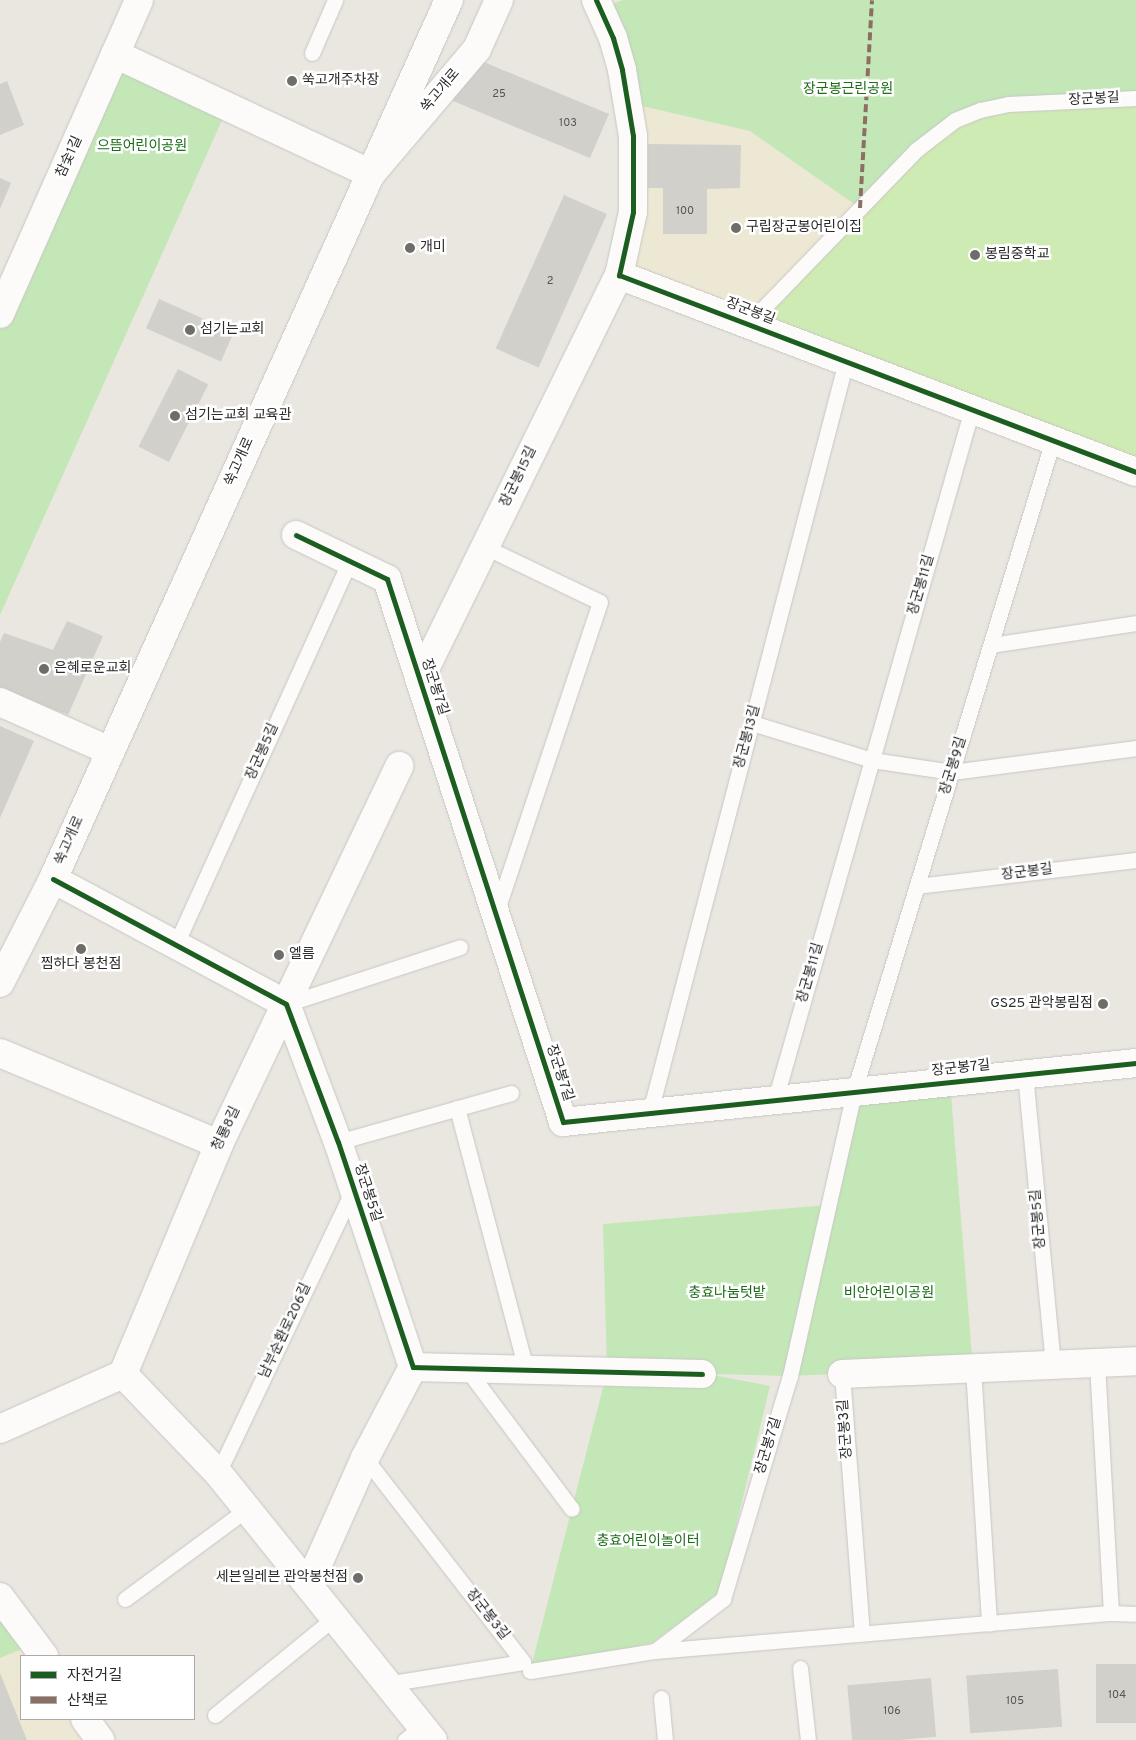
<!DOCTYPE html>
<html>
<head>
<meta charset="utf-8">
<style>
	body { margin:0 }
	#map { position:relative; width:1136px; height:1740px; overflow:hidden; background:#eae7e0; font-family:Overpass,"Noto Sans KR",sans-serif }
	div>[style] { position:absolute }
	[style*='--x'] { left:calc(var(--x)*1px); top:calc(var(--y)*1px); width:calc(var(--w)*1px); rotate:calc(var(--a)*1deg) }
	.education>* { inset:0; background:#ede8d4 }
	.green>* { inset:0; background:#c4e7b7 }
	.pitch>* { inset:0; background:#cfebb4 }
	.building>* { inset:0; background:#d2d0cb; transform-origin:0 0 }
	.roads { filter:drop-shadow(0 0 1px #c7c6c6) drop-shadow(0 0 1px #c7c6c6) }
	.service>* { height:15px; margin:-7.5px; padding:0 7.5px; transform-origin:7.5px; border-radius:7.5px; background:#fcfbfa }
	.minor>* { height:28px; margin:-14px; padding:0 14px; transform-origin:14px; border-radius:14px; background:#fcfbfa }
	.secondary>* { height:28px; margin:-14px; padding:0 14px; transform-origin:14px; border-radius:14px; background:#fcfbfa }
	.quiet>* { height:4px; margin-top:-2px; transform-origin:0; background:repeating-linear-gradient(90deg,#8d6e63 0 8px,transparent 0 12px) }
	.cycleway>* { height:5px; margin:-2.5px; padding:0 2.5px; transform-origin:2.5px; border-radius:2.5px; background:#1b5e20 }
	.dots>* { width:14px; height:14px; translate:-50% -50%; box-sizing:border-box; border:2px solid #fff; border-radius:50% }
	span { translate:-50% -50%; white-space:nowrap; text-align:center; line-height:1.15; -webkit-text-stroke:5px #fff; paint-order:stroke }
	.number-label { font-size:11px; color:#565554 }
	.number-label span { -webkit-text-stroke-width:0 }
	.poi-label { font-size:14px; color:#2b2b2b }
	.left { translate:0 -50%; text-align:left }
	.right { translate:-100% -50%; text-align:right }
	.park-label { font-size:14px; color:#1b6d16 }
	.street-label { font-size:14px; color:#2b2b2b }
	.legend { position:absolute; left:20px; top:1655px; width:175px; height:65px; box-sizing:border-box; background:#fff; border:1px solid #aaa; margin:0; padding:6px 9px; list-style:none; font-size:15px; color:#2b2b2b }
	.legend li { display:flex; align-items:center; gap:10px; height:25px }
	.legend b { width:25px; border:1px solid #aaa }
</style>
</head>
<body>
<div id="map">
	<div class="education">
		<i style="clip-path:polygon(629px 103px,750px 131px,860px 208px,1136px 472px,619px 275px)"></i>
		<i style="clip-path:polygon(0 1610px,34px 1656px,21px 1656px,21px 1719px,81px 1719px,97px 1740px,0 1740px)"></i>
	</div>
	<div class="green">
		<i style="clip-path:polygon(623px 0,1136px 0,1136px 98px,860px 208px,750px 131px,629px 103px,601px 8px)"></i>
		<i style="clip-path:polygon(115px 54px,228px 107px,0 615px,0 314px)"></i>
		<i style="clip-path:polygon(950px 1082px,973px 1368px,790px 1376px,707px 1374px,770px 1386px,720px 1592px,652px 1643px,530px 1671px,607px 1372px,603px 1224px,828px 1205px,854px 1091px)"></i>
		<i style="clip-path:polygon(0 1609px,27px 1647px,0 1658px)"></i>
	</div>
	<div class="pitch">
		<i style="clip-path:polygon(1136px 98px,1136px 472px,749px 323px,916px 150px,967px 114px)"></i>
	</div>
	<div class="building">
		<i style="clip-path:polygon(479px 60px,609px 114px,590px 158px,453px 101px,463px 77px,470px 80px)"></i>
		<i style="clip-path:polygon(7px 81px,24px 125px,0 135px,0 84px)"></i>
		<i style="clip-path:polygon(648px 144px,741px 145px,740px 188px,707px 189px,707px 234px,663px 234px,663px 188px,648px 188px)"></i>
		<i style="clip-path:polygon(0 178px,11px 183px,0 209px)"></i>
		<i style="left:564px;top:195px;width:47px;height:168px;rotate:24deg"></i>
		<i style="left:159px;top:299px;width:82px;height:32px;rotate:24deg"></i>
		<i style="left:178px;top:369px;width:34px;height:87px;rotate:27deg"></i>
		<i style="clip-path:polygon(67px 621px,103px 636px,68px 715px,0 688px,0 642px,4px 633px,53px 650px)"></i>
		<i style="clip-path:polygon(0 726px,34px 741px,0 818px)"></i>
		<i style="left:1136px;top:1664px;width:59px;height:40px;rotate:90deg"></i>
		<i style="left:1058px;top:1669px;width:58px;height:92px;rotate:86deg"></i>
		<i style="clip-path:polygon(0 1673px,27px 1740px,0 1740px)"></i>
		<i style="left:931px;top:1678px;width:59px;height:84px;rotate:85deg"></i>
	</div>
	<div class="roads">
		<div class="service">
			<i style="--x:312;--y:53;--w:58;--a:-66.5"></i>
			<i style="--x:749;--y:323;--w:240;--a:-46"></i>
			<i style="--x:916;--y:150;--w:49;--a:-37.6"></i>
			<i style="--x:955;--y:120;--w:27;--a:-22"></i>
			<i style="--x:980;--y:110;--w:29;--a:-12"></i>
			<i style="--x:1008;--y:104;--w:128;--a:-2.7"></i>
			<i style="--x:485;--y:547;--w:127;--a:25.6"></i>
			<i style="--x:600;--y:602;--w:324;--a:108.5"></i>
			<i style="--x:991;--y:645;--w:147;--a:-8.6"></i>
			<i style="--x:752;--y:723;--w:126;--a:17.1"></i>
			<i style="--x:872;--y:760;--w:81;--a:8.5"></i>
			<i style="--x:952;--y:772;--w:186;--a:-7.4"></i>
			<i style="--x:917;--y:886;--w:221;--a:-6.8"></i>
			<i style="--x:176;--y:944;--w:421;--a:-65.6"></i>
			<i style="--x:286;--y:1004;--w:183;--a:-18.1"></i>
			<i style="--x:1025;--y:1074;--w:292;--a:84.5"></i>
			<i style="--x:775;--y:1100;--w:719;--a:-74.09"></i>
			<i style="--x:457;--y:1108;--w:271;--a:75.2"></i>
			<i style="--x:650;--y:1112;--w:776;--a:-75.37"></i>
			<i style="--x:338;--y:1142;--w:180;--a:-15.8"></i>
			<i style="--x:1097;--y:1363;--w:250;--a:86.8"></i>
			<i style="--x:466;--y:1368;--w:176;--a:53.1"></i>
			<i style="--x:973;--y:1368;--w:256;--a:86.4"></i>
			<i style="--x:842;--y:1374;--w:260;--a:85.6"></i>
			<i style="--x:365;--y:1458;--w:258;--a:52.2"></i>
			<i style="--x:523;--y:1662;--w:139;--a:170.9"></i>
			<i style="--x:218;--y:1473;--w:314;--a:-64.5"></i>
			<i style="--x:125;--y:1599;--w:152;--a:-36.4"></i>
			<i style="--x:655;--y:1651;--w:86;--a:-37.4"></i>
			<i style="--x:723;--y:1599;--w:233;--a:-73.3"></i>
			<i style="--x:790;--y:1376;--w:292;--a:-77.3"></i>
			<i style="--x:854;--y:1091;--w:681;--a:-73"></i>
			<i style="--x:800;--y:1668;--w:72;--a:83.7"></i>
			<i style="--x:530;--y:1671;--w:127;--a:-9.1"></i>
			<i style="--x:655;--y:1651;--w:458;--a:-4.8"></i>
			<i style="--x:1111;--y:1613;--w:25;--a:2"></i>
			<i style="--x:661;--y:1698;--w:42;--a:84.6"></i>
			<i style="--x:215;--y:1715;--w:155;--a:-39.2"></i>
			<i style="--x:405;--y:1740;--w:21;--a:-39"></i>
		</div>
		<div class="minor">
			<i style="--x:596;--y:0;--w:42;--a:65.9"></i>
			<i style="--x:613;--y:38;--w:33;--a:74"></i>
			<i style="--x:622;--y:70;--w:67;--a:80.5"></i>
			<i style="--x:633;--y:136;--w:76;--a:90"></i>
			<i style="--x:633;--y:212;--w:65;--a:102.5"></i>
			<i style="--x:619;--y:275;--w:553;--a:20.86"></i>
			<i style="--x:115;--y:54;--w:283;--a:25.1"></i>
			<i style="--x:371;--y:174;--w:164;--a:-49.7"></i>
			<i style="--x:477;--y:49;--w:54;--a:-65.8"></i>
			<i style="--x:0;--y:314;--w:343;--a:-66.1"></i>
			<i style="--x:296;--y:535;--w:101;--a:25.8"></i>
			<i style="--x:387;--y:579;--w:571;--a:72.04"></i>
			<i style="--x:563;--y:1122;--w:576;--a:-5.88"></i>
			<i style="--x:420;--y:679;--w:450;--a:-63.8"></i>
			<i style="--x:0;--y:702;--w:120;--a:24"></i>
			<i style="--x:53;--y:879;--w:264;--a:28.2"></i>
			<i style="--x:286;--y:1004;--w:147;--a:69.4"></i>
			<i style="--x:338;--y:1142;--w:237;--a:71.6"></i>
			<i style="--x:413;--y:1367;--w:289;--a:1.4"></i>
			<i style="--x:0;--y:1053;--w:237;--a:22.6"></i>
			<i style="--x:123;--y:1374;--w:137;--a:46.2"></i>
			<i style="--x:218;--y:1473;--w:343;--a:51.2"></i>
			<i style="--x:842;--y:1374;--w:294;--a:-2.5"></i>
			<i style="--x:0;--y:1429;--w:135;--a:-24.1"></i>
			<i style="--x:123;--y:1374;--w:249;--a:-67.3"></i>
			<i style="--x:219;--y:1144;--w:419;--a:-64.5"></i>
			<i style="--x:309;--y:1584;--w:138;--a:-66"></i>
			<i style="--x:365;--y:1458;--w:103;--a:-62.2"></i>
			<i style="--x:0;--y:1597;--w:74;--a:53.3"></i>
			<i style="--x:85;--y:1719;--w:26;--a:54"></i>
		</div>
		<div class="secondary">
			<i style="--x:0;--y:983;--w:117;--a:-63"></i>
			<i style="--x:53;--y:879;--w:964;--a:-65.75"></i>
		</div>
	</div>
	<div class="quiet">
		<i style="--x:860;--y:208;--w:208;--a:-86.7"></i>
	</div>
	<div class="cycleway">
		<i style="--x:596;--y:0;--w:42;--a:65.9"></i>
		<i style="--x:613;--y:38;--w:33;--a:74"></i>
		<i style="--x:622;--y:70;--w:67;--a:80.5"></i>
		<i style="--x:633;--y:136;--w:76;--a:90"></i>
		<i style="--x:633;--y:212;--w:65;--a:102.5"></i>
		<i style="--x:619;--y:275;--w:553;--a:20.86"></i>
		<i style="--x:296;--y:535;--w:101;--a:25.8"></i>
		<i style="--x:387;--y:579;--w:571;--a:72.04"></i>
		<i style="--x:563;--y:1122;--w:576;--a:-5.88"></i>
		<i style="--x:53;--y:879;--w:264;--a:28.2"></i>
		<i style="--x:286;--y:1004;--w:147;--a:69.4"></i>
		<i style="--x:338;--y:1142;--w:237;--a:71.6"></i>
		<i style="--x:413;--y:1367;--w:289;--a:1.4"></i>
	</div>
	<div class="dots">
		<i style="left:292px;top:81px;background:#6e6d6a"></i>
		<i style="left:736px;top:228px;background:#6e6d6a"></i>
		<i style="left:410px;top:248px;background:#6e6d6a"></i>
		<i style="left:975px;top:255px;background:#6e6d6a"></i>
		<i style="left:190px;top:330px;background:#6e6d6a"></i>
		<i style="left:175px;top:416px;background:#6e6d6a"></i>
		<i style="left:44px;top:669px;background:#6e6d6a"></i>
		<i style="left:81px;top:949px;background:#6e6d6a"></i>
		<i style="left:279px;top:955px;background:#6e6d6a"></i>
		<i style="left:1103px;top:1004px;background:#6e6d6a"></i>
		<i style="left:358px;top:1578px;background:#6e6d6a"></i>
	</div>
	<div class="number-label">
		<span style="left:499px;top:94px">25</span>
		<span style="left:568px;top:123px">103</span>
		<span style="left:685px;top:211px">100</span>
		<span style="left:550px;top:281px">2</span>
		<span style="left:1117px;top:1695px">104</span>
		<span style="left:1015px;top:1701px">105</span>
		<span style="left:892px;top:1711px">106</span>
	</div>
	<div class="poi-label">
		<span class="left" style="left:302px;top:81px">쑥고개주차장</span>
		<span class="left" style="left:746px;top:228px">구립장군봉어린이집</span>
		<span class="left" style="left:420px;top:248px">개미</span>
		<span class="left" style="left:985px;top:255px">봉림중학교</span>
		<span class="left" style="left:200px;top:330px">섬기는교회</span>
		<span class="left" style="left:185px;top:416px">섬기는교회 교육관</span>
		<span class="left" style="left:54px;top:669px">은혜로운교회</span>
		<span class="left" style="left:289px;top:955px">엘름</span>
		<span style="left:81px;top:965px">찜하다 봉천점</span>
		<span class="right" style="left:1093px;top:1004px">GS25 관악봉림점</span>
		<span class="right" style="left:348px;top:1578px">세븐일레븐 관악봉천점</span>
	</div>
	<div class="park-label">
		<span style="left:848px;top:90px">장군봉근린공원</span>
		<span style="left:142px;top:147px">으뜸어린이공원</span>
		<span style="left:727px;top:1294px">충효나눔텃밭</span>
		<span style="left:889px;top:1294px">비안어린이공원</span>
		<span style="left:648px;top:1542px">충효어린이놀이터</span>
	</div>
	<div class="street-label">
		<span style="left:441px;top:91px;rotate:-50deg">쑥고개로</span>
		<span style="left:1094px;top:100px;rotate:-3deg">장군봉길</span>
		<span style="left:70px;top:157px;rotate:-66deg">참숯1길</span>
		<span style="left:750px;top:312px;rotate:21deg">장군봉길</span>
		<span style="left:240px;top:462px;rotate:-66deg">쑥고개로</span>
		<span style="left:519px;top:477px;rotate:-64deg">장군봉15길</span>
		<span style="left:922px;top:585px;rotate:-74deg">장군봉11길</span>
		<span style="left:434px;top:687px;rotate:72deg">장군봉7길</span>
		<span style="left:748px;top:737px;rotate:-75deg">장군봉13길</span>
		<span style="left:263px;top:752px;rotate:-66deg">장군봉5길</span>
		<span style="left:954px;top:766px;rotate:-73deg">장군봉9길</span>
		<span style="left:70px;top:841px;rotate:-66deg">쑥고개로</span>
		<span style="left:1027px;top:873px;rotate:-7deg">장군봉길</span>
		<span style="left:811px;top:973px;rotate:-74deg">장군봉11길</span>
		<span style="left:961px;top:1069px;rotate:-6deg">장군봉7길</span>
		<span style="left:559px;top:1073px;rotate:72deg">장군봉7길</span>
		<span style="left:227px;top:1129px;rotate:-65deg">청룡8길</span>
		<span style="left:367px;top:1193px;rotate:72deg">장군봉5길</span>
		<span style="left:1039px;top:1219px;rotate:-95deg">장군봉5길</span>
		<span style="left:286px;top:1331px;rotate:-65deg">남부순환로206길</span>
		<span style="left:846px;top:1429px;rotate:-94deg">장군봉3길</span>
		<span style="left:769px;top:1446px;rotate:-73deg">장군봉7길</span>
		<span style="left:487px;top:1615px;rotate:52deg">장군봉3길</span>
	</div>
	<ul class="legend">
	<li><b style="height:6px;background:#1b5e20"></b>자전거길</li>
	<li><b style="height:6px;background:#8d6e63"></b>산책로</li>
	</ul>
</div>
</body>
</html>
